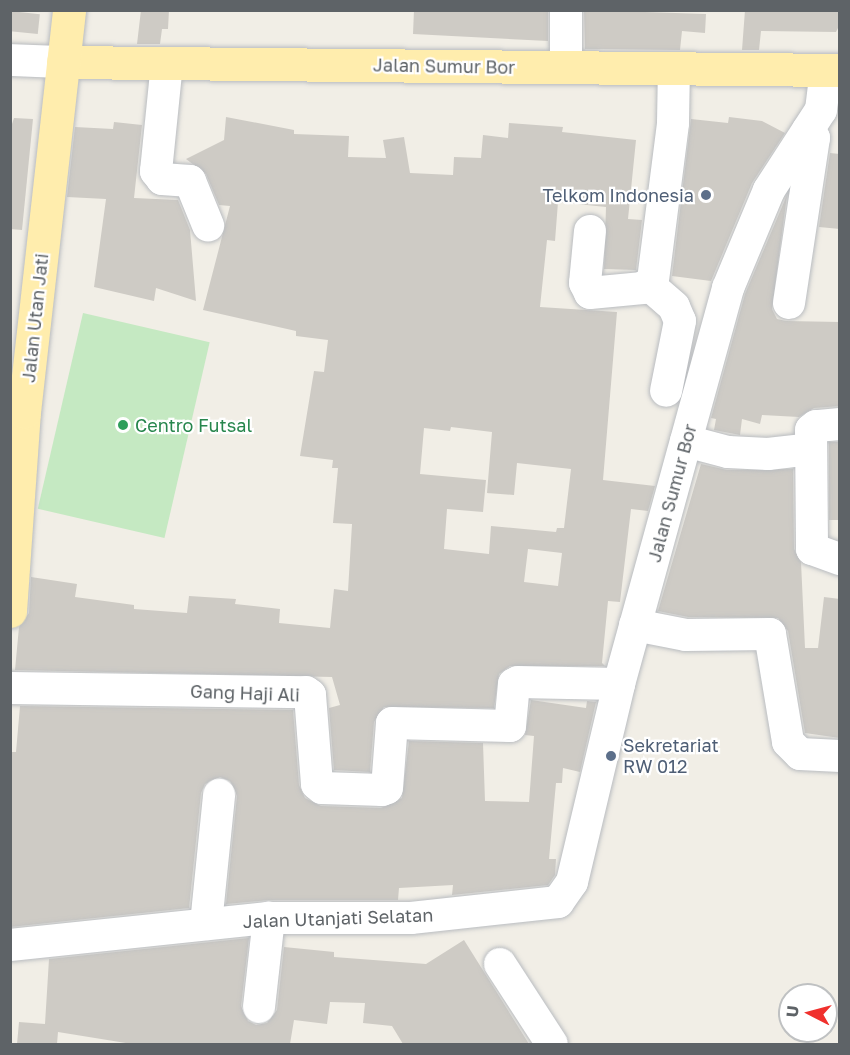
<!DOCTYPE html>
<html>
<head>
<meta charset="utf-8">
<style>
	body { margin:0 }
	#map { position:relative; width:850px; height:1055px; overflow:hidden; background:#f1eee6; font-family:"Golos Text",sans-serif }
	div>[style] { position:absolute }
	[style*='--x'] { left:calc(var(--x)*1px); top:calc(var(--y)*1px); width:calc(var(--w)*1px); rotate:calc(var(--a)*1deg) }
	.green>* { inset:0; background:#c5e9c2; transform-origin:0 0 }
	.building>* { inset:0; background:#cecbc5; transform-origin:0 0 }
	.roads { filter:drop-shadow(0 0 2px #b9bcc0) drop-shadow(0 0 2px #b9bcc0) }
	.minor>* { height:32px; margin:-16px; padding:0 16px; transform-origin:16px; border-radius:16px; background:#fff }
	.major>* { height:33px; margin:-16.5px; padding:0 16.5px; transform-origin:16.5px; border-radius:16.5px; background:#ffedad }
	.dots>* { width:16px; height:16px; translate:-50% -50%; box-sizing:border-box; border:3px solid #fff; border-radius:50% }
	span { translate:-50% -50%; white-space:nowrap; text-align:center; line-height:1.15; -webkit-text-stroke:4.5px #fff; paint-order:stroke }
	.street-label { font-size:18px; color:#5e6367 }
	.service-label { font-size:18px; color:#4e5e75 }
	.right { translate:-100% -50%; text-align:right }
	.left { translate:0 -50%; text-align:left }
	.leisure-label { font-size:18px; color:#27864d }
	.frame { position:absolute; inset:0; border:12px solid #5e6367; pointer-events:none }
	.north { position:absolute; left:778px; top:983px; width:60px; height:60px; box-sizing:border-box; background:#fff; border:2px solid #bfc1c2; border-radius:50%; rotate:276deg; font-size:16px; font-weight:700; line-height:24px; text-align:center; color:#5e6367 }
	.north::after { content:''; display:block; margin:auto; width:21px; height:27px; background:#f0302d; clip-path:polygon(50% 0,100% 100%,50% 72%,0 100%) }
</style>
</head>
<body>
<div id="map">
	<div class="green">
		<i style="left:83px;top:313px;width:130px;height:201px;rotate:13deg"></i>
	</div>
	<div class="building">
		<i style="clip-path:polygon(141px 10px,169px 10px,168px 29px,162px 29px,160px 44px,137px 44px)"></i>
		<i style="clip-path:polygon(414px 10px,548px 10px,548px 41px,413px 34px)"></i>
		<i style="clip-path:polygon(584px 10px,706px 14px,705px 33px,682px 31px,680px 50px,585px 49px)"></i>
		<i style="clip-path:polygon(745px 10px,840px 10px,840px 24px,836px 32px,761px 31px,759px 50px,742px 50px)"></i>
		<i style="left:10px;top:11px;width:30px;height:20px;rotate:6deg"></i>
		<i style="clip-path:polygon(evenodd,226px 117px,294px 130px,294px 134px,349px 136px,348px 157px,386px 158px,383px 140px,404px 137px,410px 173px,453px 175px,454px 157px,481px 158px,483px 135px,508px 138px,509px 123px,563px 127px,562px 132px,636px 140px,628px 219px,642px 220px,636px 270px,604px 269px,606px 207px,558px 202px,555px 241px,547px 240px,540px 307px,617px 312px,603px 480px,655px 486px,648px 511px,631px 509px,620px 602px,608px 601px,602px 663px,605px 666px,510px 666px,499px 674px,494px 708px,384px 707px,374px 722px,370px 772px,334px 770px,329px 708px,340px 705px,332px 677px,15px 670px,19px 627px,29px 613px,31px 577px,77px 584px,75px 597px,134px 605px,134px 609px,187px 613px,189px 596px,236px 599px,235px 604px,280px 609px,279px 623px,330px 628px,334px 589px,348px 591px,352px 524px,333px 523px,338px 468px,332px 468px,333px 460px,300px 456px,314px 371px,324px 372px,328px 340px,296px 336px,296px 331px,203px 310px,230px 206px,219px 205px,206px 174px,186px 159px,224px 140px,226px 117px,451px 427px,492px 432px,487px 493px,514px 495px,517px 463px,571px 469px,564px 528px,557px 528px,556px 532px,491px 526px,489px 554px,444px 549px,447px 509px,483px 512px,486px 480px,420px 474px,424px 428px,450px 431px,451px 427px,226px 117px,528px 549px,562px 553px,558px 586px,524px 582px,528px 549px)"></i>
		<i style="clip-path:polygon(729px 117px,762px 121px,785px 133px,752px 183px,711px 281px,672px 276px,691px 119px,728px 123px)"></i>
		<i style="clip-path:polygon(14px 118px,33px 119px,22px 230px,10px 229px,10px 130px)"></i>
		<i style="clip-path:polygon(114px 122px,142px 125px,134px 198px,178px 200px,190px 230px,196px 301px,156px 288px,154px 301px,94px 287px,106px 199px,67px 197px,75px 127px,113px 129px)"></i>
		<i style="clip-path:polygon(830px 153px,840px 154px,840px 229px,819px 227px)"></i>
		<i style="clip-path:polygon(787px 195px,772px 309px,777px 319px,786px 321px,840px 322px,840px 406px,814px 408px,799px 417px,762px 415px,760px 424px,742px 419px,740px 435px,714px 430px,716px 419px,711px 418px,745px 294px)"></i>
		<i style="left:840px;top:442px;width:78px;height:11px;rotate:90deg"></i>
		<i style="clip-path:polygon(701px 464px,727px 470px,793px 469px,794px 549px,801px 562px,805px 648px,818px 648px,824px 597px,840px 599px,840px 738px,805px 733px,788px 631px,778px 618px,688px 617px,658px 611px)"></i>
		<i style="clip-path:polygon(531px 700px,586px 708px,587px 701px,596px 702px,580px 772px,563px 768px,562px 783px,556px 783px,549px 859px,556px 859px,555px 875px,548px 885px,452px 895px,453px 885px,399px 888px,398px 900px,269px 900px,226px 904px,237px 796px,230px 781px,220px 777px,205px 784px,201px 793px,189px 908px,10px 927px,10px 752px,16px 752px,20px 706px,293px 710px,299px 785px,305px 798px,321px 806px,381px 808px,402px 798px,409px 741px,483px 743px,485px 801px,529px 802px,534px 736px,525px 735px)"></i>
		<i style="clip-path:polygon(249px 938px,241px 1006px,248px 1021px,256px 1025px,267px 1023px,277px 1010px,284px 947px,334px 952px,334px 957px,426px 964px,464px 940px,529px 1044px,403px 1044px,392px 1026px,363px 1023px,365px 1003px,330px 1002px,327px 1024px,294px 1020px,290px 1044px,132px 1044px,58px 1032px,57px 1044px,17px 1044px,19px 1022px,45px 1024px,49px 959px)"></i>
	</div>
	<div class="roads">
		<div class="minor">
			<i style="--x:566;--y:10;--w:57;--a:90"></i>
			<i style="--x:10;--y:60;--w:53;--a:2.2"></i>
			<i style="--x:167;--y:63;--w:109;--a:95.8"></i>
			<i style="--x:156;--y:171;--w:10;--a:53"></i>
			<i style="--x:162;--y:179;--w:28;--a:4"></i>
			<i style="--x:190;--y:181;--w:48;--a:67.8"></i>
			<i style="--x:590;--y:231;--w:52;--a:95.5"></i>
			<i style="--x:585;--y:283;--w:11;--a:63"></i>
			<i style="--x:590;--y:293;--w:53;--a:-5.4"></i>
			<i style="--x:643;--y:288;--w:13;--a:-39"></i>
			<i style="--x:653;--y:280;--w:158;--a:-82.7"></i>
			<i style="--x:673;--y:123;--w:55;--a:-89"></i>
			<i style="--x:649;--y:285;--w:33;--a:41"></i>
			<i style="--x:674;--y:307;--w:15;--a:67"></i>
			<i style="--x:680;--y:321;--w:71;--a:101.3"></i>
			<i style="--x:789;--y:303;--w:167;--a:-81.4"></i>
			<i style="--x:814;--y:138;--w:10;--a:-127"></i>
			<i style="--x:840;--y:424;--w:24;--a:175"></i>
			<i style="--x:816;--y:426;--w:6;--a:141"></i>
			<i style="--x:811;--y:430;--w:119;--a:89.5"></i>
			<i style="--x:812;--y:549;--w:30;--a:20"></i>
			<i style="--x:686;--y:441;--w:43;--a:14.7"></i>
			<i style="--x:728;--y:452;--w:40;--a:2.9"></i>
			<i style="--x:768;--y:454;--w:43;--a:-6.6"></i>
			<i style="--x:635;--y:625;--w:52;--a:11.1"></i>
			<i style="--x:686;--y:635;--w:84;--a:-0.7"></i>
			<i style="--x:770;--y:634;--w:109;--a:80.5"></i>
			<i style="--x:788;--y:742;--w:17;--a:45"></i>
			<i style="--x:800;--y:754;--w:40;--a:2.9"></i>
			<i style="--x:10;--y:688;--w:296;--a:0.8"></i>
			<i style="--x:306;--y:692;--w:5;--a:37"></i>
			<i style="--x:310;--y:695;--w:89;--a:85.5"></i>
			<i style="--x:317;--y:784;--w:6;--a:39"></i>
			<i style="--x:322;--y:788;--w:60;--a:1.9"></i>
			<i style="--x:382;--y:790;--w:5;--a:-22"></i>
			<i style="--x:387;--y:788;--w:65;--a:-85.6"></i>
			<i style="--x:392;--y:723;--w:118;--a:1.5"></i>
			<i style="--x:510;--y:726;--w:42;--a:-84.6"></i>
			<i style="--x:514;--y:684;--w:4;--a:-27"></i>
			<i style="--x:518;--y:682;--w:101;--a:1.1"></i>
			<i style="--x:206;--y:924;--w:130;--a:-84.2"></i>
			<i style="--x:10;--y:945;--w:260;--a:-6"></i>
			<i style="--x:269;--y:918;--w:142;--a:0"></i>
			<i style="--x:411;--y:918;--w:148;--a:-6.2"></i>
			<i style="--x:558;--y:902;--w:24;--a:-55"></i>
			<i style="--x:572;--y:882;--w:204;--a:-76.6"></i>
			<i style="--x:619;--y:684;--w:411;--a:-74.6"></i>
			<i style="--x:728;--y:288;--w:106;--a:-67.3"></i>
			<i style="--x:769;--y:190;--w:95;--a:-57"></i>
			<i style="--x:821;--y:110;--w:40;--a:-82.9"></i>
			<i style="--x:500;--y:964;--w:95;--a:57"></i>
			<i style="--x:259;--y:1007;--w:90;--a:-83.6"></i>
		</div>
		<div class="major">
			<i style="--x:63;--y:62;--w:777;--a:0.59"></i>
			<i style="--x:10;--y:611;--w:199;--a:-86"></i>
			<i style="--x:24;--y:412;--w:405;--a:-83.6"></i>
		</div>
	</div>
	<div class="dots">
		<i style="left:706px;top:195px;background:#5c6f8a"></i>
		<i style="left:123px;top:425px;background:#2e9e5b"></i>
		<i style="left:611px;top:756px;background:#5c6f8a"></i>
	</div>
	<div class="street-label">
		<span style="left:444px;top:66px;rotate:1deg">Jalan Sumur Bor</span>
		<span style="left:35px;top:318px;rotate:-84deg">Jalan Utan Jati</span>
		<span style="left:672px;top:493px;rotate:-75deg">Jalan Sumur Bor</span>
		<span style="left:245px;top:693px;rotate:2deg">Gang Haji Ali</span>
		<span style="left:338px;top:918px;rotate:-2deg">Jalan Utanjati Selatan</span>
	</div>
	<div class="service-label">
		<span class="right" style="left:694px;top:195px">Telkom Indonesia</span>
		<span class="left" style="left:623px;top:756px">Sekretariat<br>RW 012</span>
	</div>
	<div class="leisure-label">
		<span class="left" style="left:135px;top:425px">Centro Futsal</span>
	</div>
	<div class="frame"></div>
	<div class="north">U</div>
</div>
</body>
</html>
